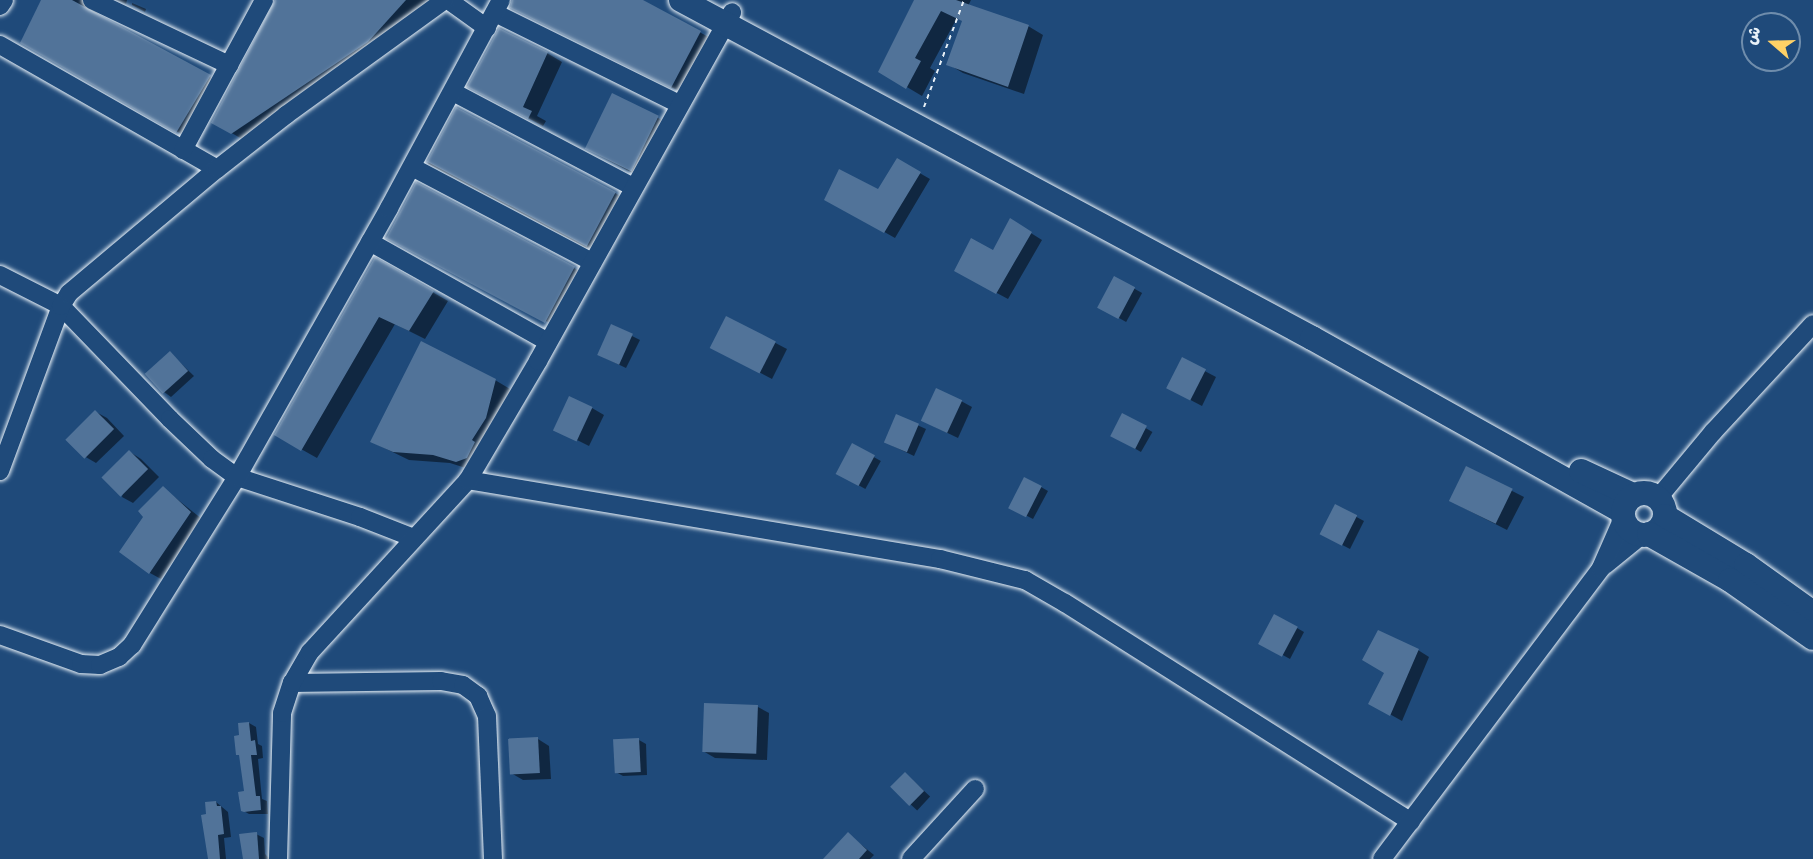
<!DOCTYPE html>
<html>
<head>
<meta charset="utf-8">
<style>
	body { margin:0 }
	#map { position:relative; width:1813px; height:859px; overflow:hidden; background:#1f4a7a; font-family:"Gochi Hand","Playpen Sans Arabic",sans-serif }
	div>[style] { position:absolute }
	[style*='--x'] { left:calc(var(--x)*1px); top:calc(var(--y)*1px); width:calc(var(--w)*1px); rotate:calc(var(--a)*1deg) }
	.shadow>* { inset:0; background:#0007; transform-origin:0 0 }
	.building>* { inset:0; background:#517399; transform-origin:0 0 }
	.path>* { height:2px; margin-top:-1px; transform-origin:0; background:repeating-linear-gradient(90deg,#e8f1f8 0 4.5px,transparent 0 9px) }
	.roads { filter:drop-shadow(0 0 2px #e8f1f8) drop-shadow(0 0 2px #e8f1f8) }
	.street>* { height:18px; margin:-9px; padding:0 9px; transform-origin:9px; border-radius:9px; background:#1f4a7a }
	.secondary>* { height:24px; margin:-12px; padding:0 12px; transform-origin:12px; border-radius:12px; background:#1f4a7a }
	.secondary>.ring { margin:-12px; padding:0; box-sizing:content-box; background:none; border:24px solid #1f4a7a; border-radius:50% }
	span { translate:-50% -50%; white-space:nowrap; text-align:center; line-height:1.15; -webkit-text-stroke:5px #1f4a7a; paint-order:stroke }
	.north { position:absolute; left:1741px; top:12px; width:60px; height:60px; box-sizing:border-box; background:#1f4a7a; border:2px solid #6f8dac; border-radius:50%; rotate:290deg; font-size:16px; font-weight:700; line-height:24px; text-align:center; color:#e8f1f8 }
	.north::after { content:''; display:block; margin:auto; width:21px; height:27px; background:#ffd166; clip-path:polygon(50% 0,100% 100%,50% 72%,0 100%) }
</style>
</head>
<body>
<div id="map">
	<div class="shadow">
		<i style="clip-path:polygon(42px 0,102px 0,96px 11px,102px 20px,225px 85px,192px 140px,21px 43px)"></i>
		<i style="clip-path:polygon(116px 0,127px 0,126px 4px)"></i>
		<i style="clip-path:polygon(277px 0,429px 0,383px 50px,247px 142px,213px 122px)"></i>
		<i style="clip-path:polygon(513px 0,640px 0,716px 41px,687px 95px,527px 16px)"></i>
		<i style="clip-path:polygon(916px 0,971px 0,968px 6px,1028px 26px,1043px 35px,1024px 94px,963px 73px,948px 64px,963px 21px,957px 18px,930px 68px,935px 71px,922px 96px,880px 71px)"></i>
		<i style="clip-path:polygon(132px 3px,146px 9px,145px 12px,132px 5px)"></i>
		<i style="clip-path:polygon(547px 53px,562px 62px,537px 116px,546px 121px,543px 126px,484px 95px)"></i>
		<i style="clip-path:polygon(612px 95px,674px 126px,646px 180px,598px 155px)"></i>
		<i style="left:457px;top:109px;width:197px;height:62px;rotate:28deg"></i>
		<i style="clip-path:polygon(897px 160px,930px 179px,895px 238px,826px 199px,879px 191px)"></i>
		<i style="left:416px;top:184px;width:197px;height:60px;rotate:28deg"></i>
		<i style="clip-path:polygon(1010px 220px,1042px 240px,1008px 299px,967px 277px,994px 252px)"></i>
		<i style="clip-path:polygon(375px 259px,448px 301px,425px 339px,395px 324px,317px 458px,276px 435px)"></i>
		<i style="left:1115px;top:278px;width:31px;height:33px;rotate:29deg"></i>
		<i style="clip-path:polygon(727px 318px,787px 349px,772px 379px,724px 354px)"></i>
		<i style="clip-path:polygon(612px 326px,640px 340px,626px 368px,605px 358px)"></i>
		<i style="clip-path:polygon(170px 353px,194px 376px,171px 397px,164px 392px)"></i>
		<i style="clip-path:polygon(1182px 359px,1216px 377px,1202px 406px,1179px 394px)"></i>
		<i style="clip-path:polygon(495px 380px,510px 389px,501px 427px,472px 470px,450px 463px,409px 460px,372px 442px)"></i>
		<i style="clip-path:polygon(961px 401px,972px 407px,958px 438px,935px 427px)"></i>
		<i style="clip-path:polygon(592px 408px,604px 415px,589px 446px,567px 435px)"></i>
		<i style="clip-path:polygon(96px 412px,107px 418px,124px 436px,96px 463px,84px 456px)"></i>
		<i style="left:1123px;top:415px;width:34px;height:23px;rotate:30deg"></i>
		<i style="clip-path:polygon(897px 416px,926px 429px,914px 456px,893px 446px)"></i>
		<i style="left:852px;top:445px;width:33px;height:32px;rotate:29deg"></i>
		<i style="clip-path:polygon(130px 452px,141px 459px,159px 477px,133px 503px,122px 497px)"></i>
		<i style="clip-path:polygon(1467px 468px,1524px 497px,1507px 530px,1462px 507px)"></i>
		<i style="clip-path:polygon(1041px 487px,1048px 491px,1033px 519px,1010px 507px)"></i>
		<i style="clip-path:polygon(163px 488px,202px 519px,161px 579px,150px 573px)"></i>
		<i style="clip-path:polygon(1336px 506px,1364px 521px,1350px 549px,1329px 538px)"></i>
		<i style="clip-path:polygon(1297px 628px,1304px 632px,1290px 659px,1268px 647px)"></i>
		<i style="clip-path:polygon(1418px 650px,1429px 657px,1402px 721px,1370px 703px)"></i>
		<i style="clip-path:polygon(758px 707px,769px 713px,767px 760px,715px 758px,703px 751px)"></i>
		<i style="clip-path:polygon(249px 723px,256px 727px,258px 744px,262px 746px,263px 758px,258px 759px,262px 799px,267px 801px,268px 814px,249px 814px,242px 810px,246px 792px,241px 737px)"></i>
		<i style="clip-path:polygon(538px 739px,549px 746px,551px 779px,523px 780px,511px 773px)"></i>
		<i style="clip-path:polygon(639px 740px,646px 744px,647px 775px,623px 776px,616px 772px)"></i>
		<i style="left:906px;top:774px;width:33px;height:19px;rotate:43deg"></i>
		<i style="clip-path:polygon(216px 802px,228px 812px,231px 837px,224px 838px,226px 859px,209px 859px,208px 816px)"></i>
		<i style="clip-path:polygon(256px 834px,264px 838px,265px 854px,270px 859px,244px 859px)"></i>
		<i style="clip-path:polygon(848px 834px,874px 855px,870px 859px,829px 859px)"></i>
	</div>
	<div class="building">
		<i style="clip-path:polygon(41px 0,72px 0,211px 75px,176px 133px,20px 43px)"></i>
		<i style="clip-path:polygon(275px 0,406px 0,368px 42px,231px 134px,211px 123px)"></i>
		<i style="clip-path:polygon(512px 0,643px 0,701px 31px,671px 88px,510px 8px)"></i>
		<i style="clip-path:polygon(914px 0,956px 0,1029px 25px,1008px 87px,946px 65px,962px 21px,941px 11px,915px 58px,921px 61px,906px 89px,878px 72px)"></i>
		<i style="clip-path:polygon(499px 28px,548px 52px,523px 107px,532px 111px,528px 119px,467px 87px)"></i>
		<i style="left:612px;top:93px;width:52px;height:62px;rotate:26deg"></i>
		<i style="left:456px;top:107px;width:181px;height:62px;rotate:28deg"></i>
		<i style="clip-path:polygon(897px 158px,921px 172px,884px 233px,824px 200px,839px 169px,878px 189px)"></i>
		<i style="left:416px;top:182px;width:180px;height:64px;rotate:28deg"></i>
		<i style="clip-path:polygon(1010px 218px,1032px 232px,996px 294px,954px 271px,971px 238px,993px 250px)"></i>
		<i style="clip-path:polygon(375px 257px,434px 291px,409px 331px,379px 317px,301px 451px,274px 435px)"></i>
		<i style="left:1114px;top:276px;width:24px;height:36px;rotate:28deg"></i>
		<i style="left:726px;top:316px;width:56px;height:36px;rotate:27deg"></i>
		<i style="left:611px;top:324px;width:24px;height:34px;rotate:24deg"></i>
		<i style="clip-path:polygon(421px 341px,496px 379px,486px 418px,472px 440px,475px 442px,467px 458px,456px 462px,433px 455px,393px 452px,370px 442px)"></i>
		<i style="left:170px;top:351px;width:27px;height:34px;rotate:48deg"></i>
		<i style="left:1182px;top:357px;width:27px;height:35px;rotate:27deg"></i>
		<i style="left:936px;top:388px;width:29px;height:36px;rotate:25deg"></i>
		<i style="left:569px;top:396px;width:26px;height:38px;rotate:25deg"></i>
		<i style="left:95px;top:410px;width:27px;height:42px;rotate:45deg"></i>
		<i style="left:1122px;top:413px;width:28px;height:26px;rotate:27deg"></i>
		<i style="left:896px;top:414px;width:25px;height:31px;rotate:23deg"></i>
		<i style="left:852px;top:443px;width:26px;height:35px;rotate:28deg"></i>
		<i style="left:129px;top:450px;width:27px;height:39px;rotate:45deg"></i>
		<i style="left:1466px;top:466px;width:52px;height:39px;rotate:26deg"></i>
		<i style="left:1024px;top:477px;width:20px;height:35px;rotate:27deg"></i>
		<i style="clip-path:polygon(163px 486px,191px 512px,149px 574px,119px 552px,143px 517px,138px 511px)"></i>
		<i style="left:1335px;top:504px;width:25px;height:34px;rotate:27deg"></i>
		<i style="left:1274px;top:614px;width:27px;height:34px;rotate:28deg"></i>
		<i style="clip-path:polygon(1378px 630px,1419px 649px,1390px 716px,1368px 704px,1384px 673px,1362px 660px)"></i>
		<i style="left:704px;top:703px;width:54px;height:49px;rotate:2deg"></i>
		<i style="clip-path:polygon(249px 722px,251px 741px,255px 740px,257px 755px,251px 755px,256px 796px,260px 796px,261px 810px,244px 812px,241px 811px,238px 792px,244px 791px,239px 755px,236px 755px,234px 736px,239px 735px,238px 723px)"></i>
		<i style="left:538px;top:737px;width:36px;height:30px;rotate:87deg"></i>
		<i style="left:639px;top:738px;width:34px;height:26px;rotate:87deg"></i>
		<i style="left:905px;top:772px;width:27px;height:21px;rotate:45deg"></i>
		<i style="clip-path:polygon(216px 801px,217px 806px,221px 806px,224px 834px,218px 835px,220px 859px,208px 859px,201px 815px,206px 814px,205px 802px)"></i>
		<i style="clip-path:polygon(257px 832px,259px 859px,243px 859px,239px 834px)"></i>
		<i style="clip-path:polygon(848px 832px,867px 850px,859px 859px,823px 859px)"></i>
	</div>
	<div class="path">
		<i style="--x:924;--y:107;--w:114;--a:-69.5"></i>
	</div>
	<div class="roads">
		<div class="street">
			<i style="--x:92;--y:0;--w:152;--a:25.4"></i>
			<i style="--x:448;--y:0;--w:48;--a:35.7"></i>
			<i style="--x:0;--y:6;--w:7;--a:-56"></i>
			<i style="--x:495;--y:13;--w:205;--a:26.3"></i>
			<i style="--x:0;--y:45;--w:250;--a:29.7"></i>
			<i style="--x:453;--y:92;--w:204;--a:27.8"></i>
			<i style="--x:183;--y:150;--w:170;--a:-61.6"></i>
			<i style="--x:412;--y:167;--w:204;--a:27.8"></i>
			<i style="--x:370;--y:242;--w:204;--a:29.3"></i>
			<i style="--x:0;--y:275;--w:68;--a:26.9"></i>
			<i style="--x:61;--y:306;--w:157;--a:46"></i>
			<i style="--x:170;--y:419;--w:58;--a:43.6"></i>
			<i style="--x:212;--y:459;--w:31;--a:36"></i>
			<i style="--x:237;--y:477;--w:129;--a:18"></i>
			<i style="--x:360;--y:517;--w:58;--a:21.3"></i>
			<i style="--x:0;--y:471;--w:176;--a:-69.7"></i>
			<i style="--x:61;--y:306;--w:15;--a:-58"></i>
			<i style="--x:69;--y:293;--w:193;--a:-40"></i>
			<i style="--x:217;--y:169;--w:88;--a:-38"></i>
			<i style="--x:286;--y:115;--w:196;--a:-35.9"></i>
			<i style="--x:468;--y:480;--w:479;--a:9.5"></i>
			<i style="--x:940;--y:559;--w:88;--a:13.9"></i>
			<i style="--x:1025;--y:580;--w:46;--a:29.9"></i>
			<i style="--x:1065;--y:603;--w:409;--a:32.3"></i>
			<i style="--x:1658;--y:498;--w:86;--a:-50.2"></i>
			<i style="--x:1713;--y:432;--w:147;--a:-47.2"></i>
			<i style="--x:1605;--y:565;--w:48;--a:-39"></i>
			<i style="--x:0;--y:635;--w:86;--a:19.7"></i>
			<i style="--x:81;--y:664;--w:19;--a:3"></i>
			<i style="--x:100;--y:665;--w:21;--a:-23"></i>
			<i style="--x:119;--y:657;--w:18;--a:-43"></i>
			<i style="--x:132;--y:645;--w:198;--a:-58"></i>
			<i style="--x:237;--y:477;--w:309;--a:-60.5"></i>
			<i style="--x:389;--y:208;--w:236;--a:-61.7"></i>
			<i style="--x:292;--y:683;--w:149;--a:-0.8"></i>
			<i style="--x:441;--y:681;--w:22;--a:10"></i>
			<i style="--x:463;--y:685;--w:19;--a:36"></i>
			<i style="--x:478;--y:696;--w:22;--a:66"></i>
			<i style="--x:487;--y:716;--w:143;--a:87.6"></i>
			<i style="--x:278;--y:859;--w:146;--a:-88.4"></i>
			<i style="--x:282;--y:713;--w:32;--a:-72"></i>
			<i style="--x:292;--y:683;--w:36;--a:-60"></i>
			<i style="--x:310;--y:652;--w:234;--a:-47.4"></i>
			<i style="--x:468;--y:480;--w:138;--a:-59.5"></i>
			<i style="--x:538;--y:361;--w:399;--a:-60.9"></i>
			<i style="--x:911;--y:859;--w:95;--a:-47.6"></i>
			<i style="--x:1382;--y:859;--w:364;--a:-53"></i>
			<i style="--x:1601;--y:568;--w:55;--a:-66.3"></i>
		</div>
		<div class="secondary">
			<i style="--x:681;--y:0;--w:716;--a:28.18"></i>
			<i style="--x:1312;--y:338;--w:356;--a:29.2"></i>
			<i style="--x:1581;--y:471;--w:57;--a:24.8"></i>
			<i class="ring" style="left:1623px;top:493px;width:18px;height:18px"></i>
			<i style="--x:1665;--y:516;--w:95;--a:31.2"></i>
			<i style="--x:1746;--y:565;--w:82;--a:35.6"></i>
			<i style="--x:1649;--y:534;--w:93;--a:29.6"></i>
			<i style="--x:1730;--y:580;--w:101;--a:34.9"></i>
		</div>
	</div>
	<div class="north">ش</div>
</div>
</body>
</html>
